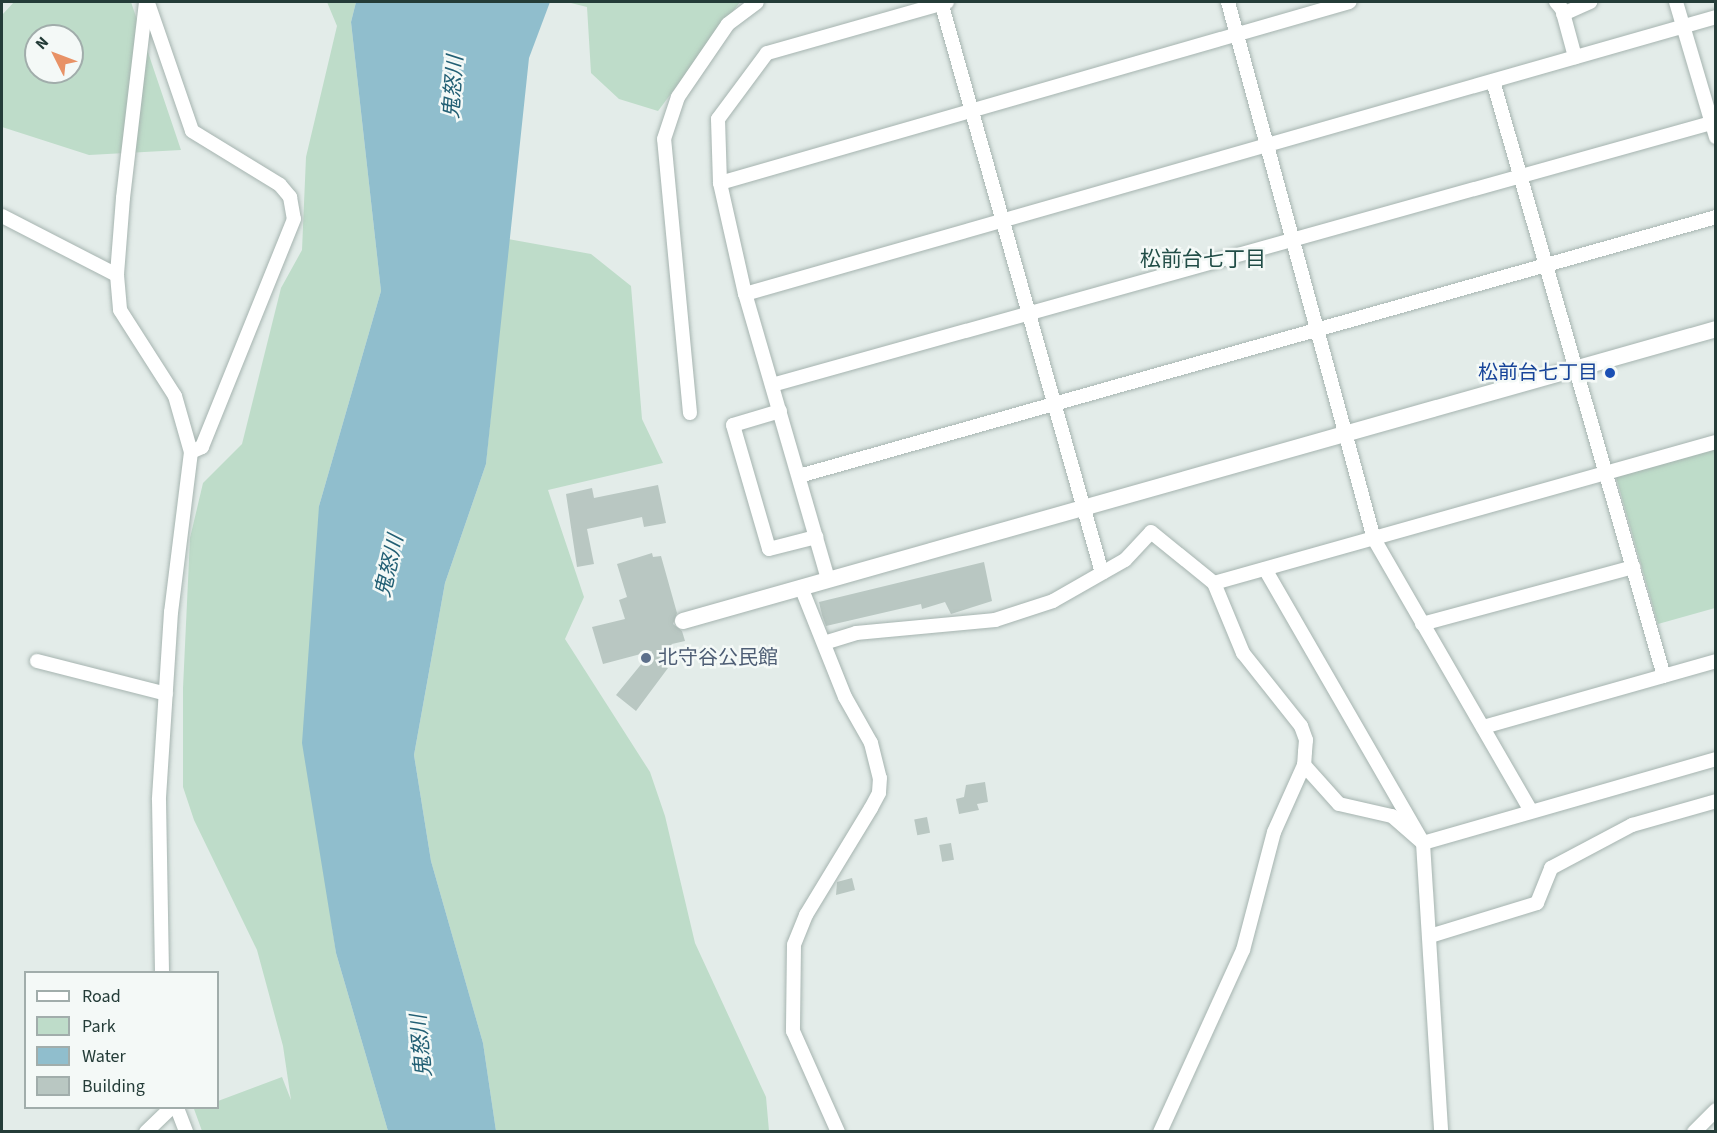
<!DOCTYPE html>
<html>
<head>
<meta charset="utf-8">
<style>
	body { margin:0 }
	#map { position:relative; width:1717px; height:1133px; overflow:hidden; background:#e3ece9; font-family:"Source Sans 3","Noto Sans JP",sans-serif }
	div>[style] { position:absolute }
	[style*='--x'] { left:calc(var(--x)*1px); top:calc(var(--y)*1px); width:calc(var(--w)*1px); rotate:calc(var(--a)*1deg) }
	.green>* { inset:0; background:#bedcc9 }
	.water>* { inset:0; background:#90becd }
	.building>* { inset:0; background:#b9c7c2; transform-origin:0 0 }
	.roads { filter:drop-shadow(0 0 2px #a6b4b0) drop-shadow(0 0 2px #a6b4b0) }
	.minor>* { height:14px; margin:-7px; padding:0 7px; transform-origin:7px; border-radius:7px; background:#fff }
	.tertiary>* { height:16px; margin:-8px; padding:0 8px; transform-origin:8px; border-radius:8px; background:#fff }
	.dots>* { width:16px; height:16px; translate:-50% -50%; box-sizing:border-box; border:3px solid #f4f9f7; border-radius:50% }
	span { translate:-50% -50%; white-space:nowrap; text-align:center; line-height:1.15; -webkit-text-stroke:5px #f4f9f7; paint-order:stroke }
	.transit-label { font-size:20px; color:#164399 }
	.right { translate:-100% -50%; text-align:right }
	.service-label { font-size:20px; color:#4e5e75 }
	.left { translate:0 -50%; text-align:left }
	.water-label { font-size:21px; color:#225f74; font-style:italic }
	.neighbourhood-label { font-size:21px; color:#214d47 }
	.frame { position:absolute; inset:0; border:3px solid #243c38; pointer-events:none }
	.legend { position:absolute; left:24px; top:971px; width:195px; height:138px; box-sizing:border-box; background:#f4f9f7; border:2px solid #a1adab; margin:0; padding:8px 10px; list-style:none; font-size:18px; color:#243c38 }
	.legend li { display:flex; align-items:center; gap:12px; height:30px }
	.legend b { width:30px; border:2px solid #a1adab }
	.north { position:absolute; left:24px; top:24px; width:60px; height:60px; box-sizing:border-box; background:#f4f9f7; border:2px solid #a1adab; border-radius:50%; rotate:312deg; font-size:16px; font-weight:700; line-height:24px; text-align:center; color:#243c38 }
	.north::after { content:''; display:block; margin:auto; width:21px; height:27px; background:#e89266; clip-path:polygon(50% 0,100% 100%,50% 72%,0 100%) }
</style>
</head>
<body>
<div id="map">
	<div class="green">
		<i style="clip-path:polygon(evenodd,14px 2px,131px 2px,181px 150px,89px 155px,2px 127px,2px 15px,14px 2px,36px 36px,72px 36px,72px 72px,36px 72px,36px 36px)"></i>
		<i style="clip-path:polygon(327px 2px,356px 2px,351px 22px,381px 291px,319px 506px,326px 884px,336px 953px,388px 1131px,202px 1131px,194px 1109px,218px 1108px,218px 1101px,282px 1077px,291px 1100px,283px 1046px,257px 950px,194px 820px,183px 787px,183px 688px,190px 538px,203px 483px,242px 444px,281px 288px,302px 250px,306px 157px,337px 26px)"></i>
		<i style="clip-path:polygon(567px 2px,740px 2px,658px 111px,619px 99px,591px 73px,587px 7px)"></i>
		<i style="clip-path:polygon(508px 239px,591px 254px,631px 286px,642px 419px,663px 463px,548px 490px,584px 597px,565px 639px,650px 772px,665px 816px,695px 943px,766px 1097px,769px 1131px,496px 1131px,483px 1043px,431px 861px,414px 755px,445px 583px,486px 464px)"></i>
		<i style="clip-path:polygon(1715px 447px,1715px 608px,1658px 624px,1616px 477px)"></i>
	</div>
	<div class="water">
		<i style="clip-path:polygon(356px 2px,550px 2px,529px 58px,486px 464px,445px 583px,414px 755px,431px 861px,483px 1043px,496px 1131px,388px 1131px,336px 953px,302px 743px,319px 506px,381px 291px,351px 22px)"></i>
	</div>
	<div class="building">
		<i style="clip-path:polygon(658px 485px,666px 523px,644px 527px,642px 517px,587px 529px,594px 564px,577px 567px,566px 494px,592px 488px,594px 498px)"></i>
		<i style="clip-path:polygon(652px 553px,653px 557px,661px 556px,677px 613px,673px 624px,682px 631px,685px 641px,672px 644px,658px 660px,668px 668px,636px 711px,616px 695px,652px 651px,603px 664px,592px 627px,625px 619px,619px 600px,627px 597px,617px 564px)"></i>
		<i style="clip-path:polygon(984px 562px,992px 601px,951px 614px,945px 602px,922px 609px,921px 604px,826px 626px,822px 615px,819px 602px)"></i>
		<i style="clip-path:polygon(985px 782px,988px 802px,977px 804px,979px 810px,959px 814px,956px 799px,964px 797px,966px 785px)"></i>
		<i style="left:927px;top:817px;width:16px;height:13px;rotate:79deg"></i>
		<i style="left:951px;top:843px;width:17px;height:12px;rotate:80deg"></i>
		<i style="clip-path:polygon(852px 878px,855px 890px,836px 895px,837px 882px)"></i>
	</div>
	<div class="roads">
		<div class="minor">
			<i style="--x:146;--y:2;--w:197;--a:96.7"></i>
			<i style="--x:123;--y:198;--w:77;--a:94.5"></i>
			<i style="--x:117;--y:275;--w:35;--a:85"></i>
			<i style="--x:120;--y:310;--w:102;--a:57.4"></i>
			<i style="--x:175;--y:396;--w:58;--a:74.1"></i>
			<i style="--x:191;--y:452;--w:161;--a:97.1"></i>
			<i style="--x:171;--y:612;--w:188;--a:93.7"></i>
			<i style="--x:159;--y:800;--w:172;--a:89"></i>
			<i style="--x:941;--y:2;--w:593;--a:74.25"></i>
			<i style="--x:1228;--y:2;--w:556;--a:74.79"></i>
			<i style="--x:1374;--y:539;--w:314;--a:60"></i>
			<i style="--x:1556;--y:2;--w:9;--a:49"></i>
			<i style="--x:1562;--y:9;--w:50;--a:74.8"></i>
			<i style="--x:1676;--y:2;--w:141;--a:73.5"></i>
			<i style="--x:148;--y:3;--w:135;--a:71"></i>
			<i style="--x:192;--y:131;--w:103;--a:31.5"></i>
			<i style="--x:280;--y:185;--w:16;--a:50"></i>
			<i style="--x:290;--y:197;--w:22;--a:80"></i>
			<i style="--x:294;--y:219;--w:246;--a:112"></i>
			<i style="--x:202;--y:447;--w:12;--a:156"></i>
			<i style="--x:1563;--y:14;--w:30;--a:-24"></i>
			<i style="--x:1493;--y:81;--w:619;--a:73.97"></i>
			<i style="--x:720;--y:183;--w:655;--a:-16.05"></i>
			<i style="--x:2;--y:216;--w:129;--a:27.2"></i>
			<i style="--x:745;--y:294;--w:1010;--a:-15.92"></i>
			<i style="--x:772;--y:385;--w:975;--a:-15.59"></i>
			<i style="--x:780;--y:411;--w:49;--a:163.4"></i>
			<i style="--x:733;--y:425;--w:129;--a:73.8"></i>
			<i style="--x:769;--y:549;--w:49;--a:-14.3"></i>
			<i style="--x:690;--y:413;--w:275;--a:-95.4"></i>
			<i style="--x:664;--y:139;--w:44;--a:-71.6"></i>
			<i style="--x:678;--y:97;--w:88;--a:-55.6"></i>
			<i style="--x:728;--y:24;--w:36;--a:-37"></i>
			<i style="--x:799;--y:476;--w:953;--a:-15.77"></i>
			<i style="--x:1265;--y:569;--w:316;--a:60"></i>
			<i style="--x:1423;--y:843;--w:290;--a:86.4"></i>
			<i style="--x:828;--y:579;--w:297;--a:-106.2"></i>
			<i style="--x:745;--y:294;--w:114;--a:-102.7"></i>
			<i style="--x:720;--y:183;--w:64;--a:-91.8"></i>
			<i style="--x:718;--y:119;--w:82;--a:-53.4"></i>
			<i style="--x:767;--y:53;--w:187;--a:-15.8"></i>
			<i style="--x:1214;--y:583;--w:521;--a:-15.69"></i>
			<i style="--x:801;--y:587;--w:118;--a:68.2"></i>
			<i style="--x:845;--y:697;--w:53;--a:60.5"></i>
			<i style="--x:871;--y:743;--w:36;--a:76"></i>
			<i style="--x:880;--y:778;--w:15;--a:94"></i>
			<i style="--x:879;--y:793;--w:17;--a:118"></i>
			<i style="--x:871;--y:808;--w:125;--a:121.3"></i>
			<i style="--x:806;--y:915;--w:32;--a:112"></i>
			<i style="--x:794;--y:945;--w:86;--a:90.7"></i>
			<i style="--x:793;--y:1031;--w:111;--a:66"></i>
			<i style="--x:1422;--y:624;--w:219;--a:-15.1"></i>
			<i style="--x:824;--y:643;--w:34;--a:-17"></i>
			<i style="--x:856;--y:633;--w:140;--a:-5.3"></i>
			<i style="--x:995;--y:620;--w:61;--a:-18.1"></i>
			<i style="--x:1053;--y:601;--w:83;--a:-29.7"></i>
			<i style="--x:1125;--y:560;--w:38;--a:-47"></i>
			<i style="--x:1151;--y:532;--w:81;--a:39"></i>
			<i style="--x:1214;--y:583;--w:76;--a:67.5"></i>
			<i style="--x:1243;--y:653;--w:93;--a:51.5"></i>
			<i style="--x:1301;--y:726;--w:15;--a:70"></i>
			<i style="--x:1306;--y:740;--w:12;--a:95"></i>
			<i style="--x:1305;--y:752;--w:13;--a:94"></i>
			<i style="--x:1304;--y:765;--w:73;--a:114.1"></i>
			<i style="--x:1274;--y:832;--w:122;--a:104.7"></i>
			<i style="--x:1243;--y:950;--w:200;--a:114.5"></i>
			<i style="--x:37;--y:661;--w:133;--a:14.3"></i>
			<i style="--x:1483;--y:727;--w:242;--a:-15.8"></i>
			<i style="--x:1304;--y:765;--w:52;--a:48.1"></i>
			<i style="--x:1339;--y:804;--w:54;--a:12.8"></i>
			<i style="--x:1392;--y:816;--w:41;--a:41.1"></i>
			<i style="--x:1423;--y:843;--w:305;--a:-16"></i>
			<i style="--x:1430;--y:936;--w:112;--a:-17.1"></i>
			<i style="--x:1537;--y:903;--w:38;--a:-68"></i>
			<i style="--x:1551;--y:868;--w:92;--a:-28"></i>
			<i style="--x:1632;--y:825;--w:87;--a:-15.9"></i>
			<i style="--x:177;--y:1108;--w:26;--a:69"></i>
			<i style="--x:146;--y:1132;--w:35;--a:-44"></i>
			<i style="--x:1694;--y:1132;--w:31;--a:-45"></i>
		</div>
		<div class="tertiary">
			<i style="--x:683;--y:621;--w:1073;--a:-15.78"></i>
		</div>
	</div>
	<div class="dots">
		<i style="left:1610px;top:373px;background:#1a4fb4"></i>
		<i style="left:646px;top:658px;background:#5c6f8a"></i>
	</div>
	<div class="transit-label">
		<span class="right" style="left:1598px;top:373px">松前台七丁目</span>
	</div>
	<div class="service-label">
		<span class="left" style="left:658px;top:658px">北守谷公民館</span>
	</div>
	<div class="water-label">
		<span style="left:453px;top:87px;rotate:-86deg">鬼怒川</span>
		<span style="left:389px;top:566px;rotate:-77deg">鬼怒川</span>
		<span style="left:421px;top:1046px;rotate:-95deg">鬼怒川</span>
	</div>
	<div class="neighbourhood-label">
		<span style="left:1203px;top:259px">松前台七丁目</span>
	</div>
	<div class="frame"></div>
	<ul class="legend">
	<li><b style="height:8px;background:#fff"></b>Road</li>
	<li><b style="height:16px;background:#bedcc9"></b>Park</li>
	<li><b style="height:16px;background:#90becd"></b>Water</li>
	<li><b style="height:16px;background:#b9c7c2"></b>Building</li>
	</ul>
	<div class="north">N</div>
</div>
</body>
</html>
